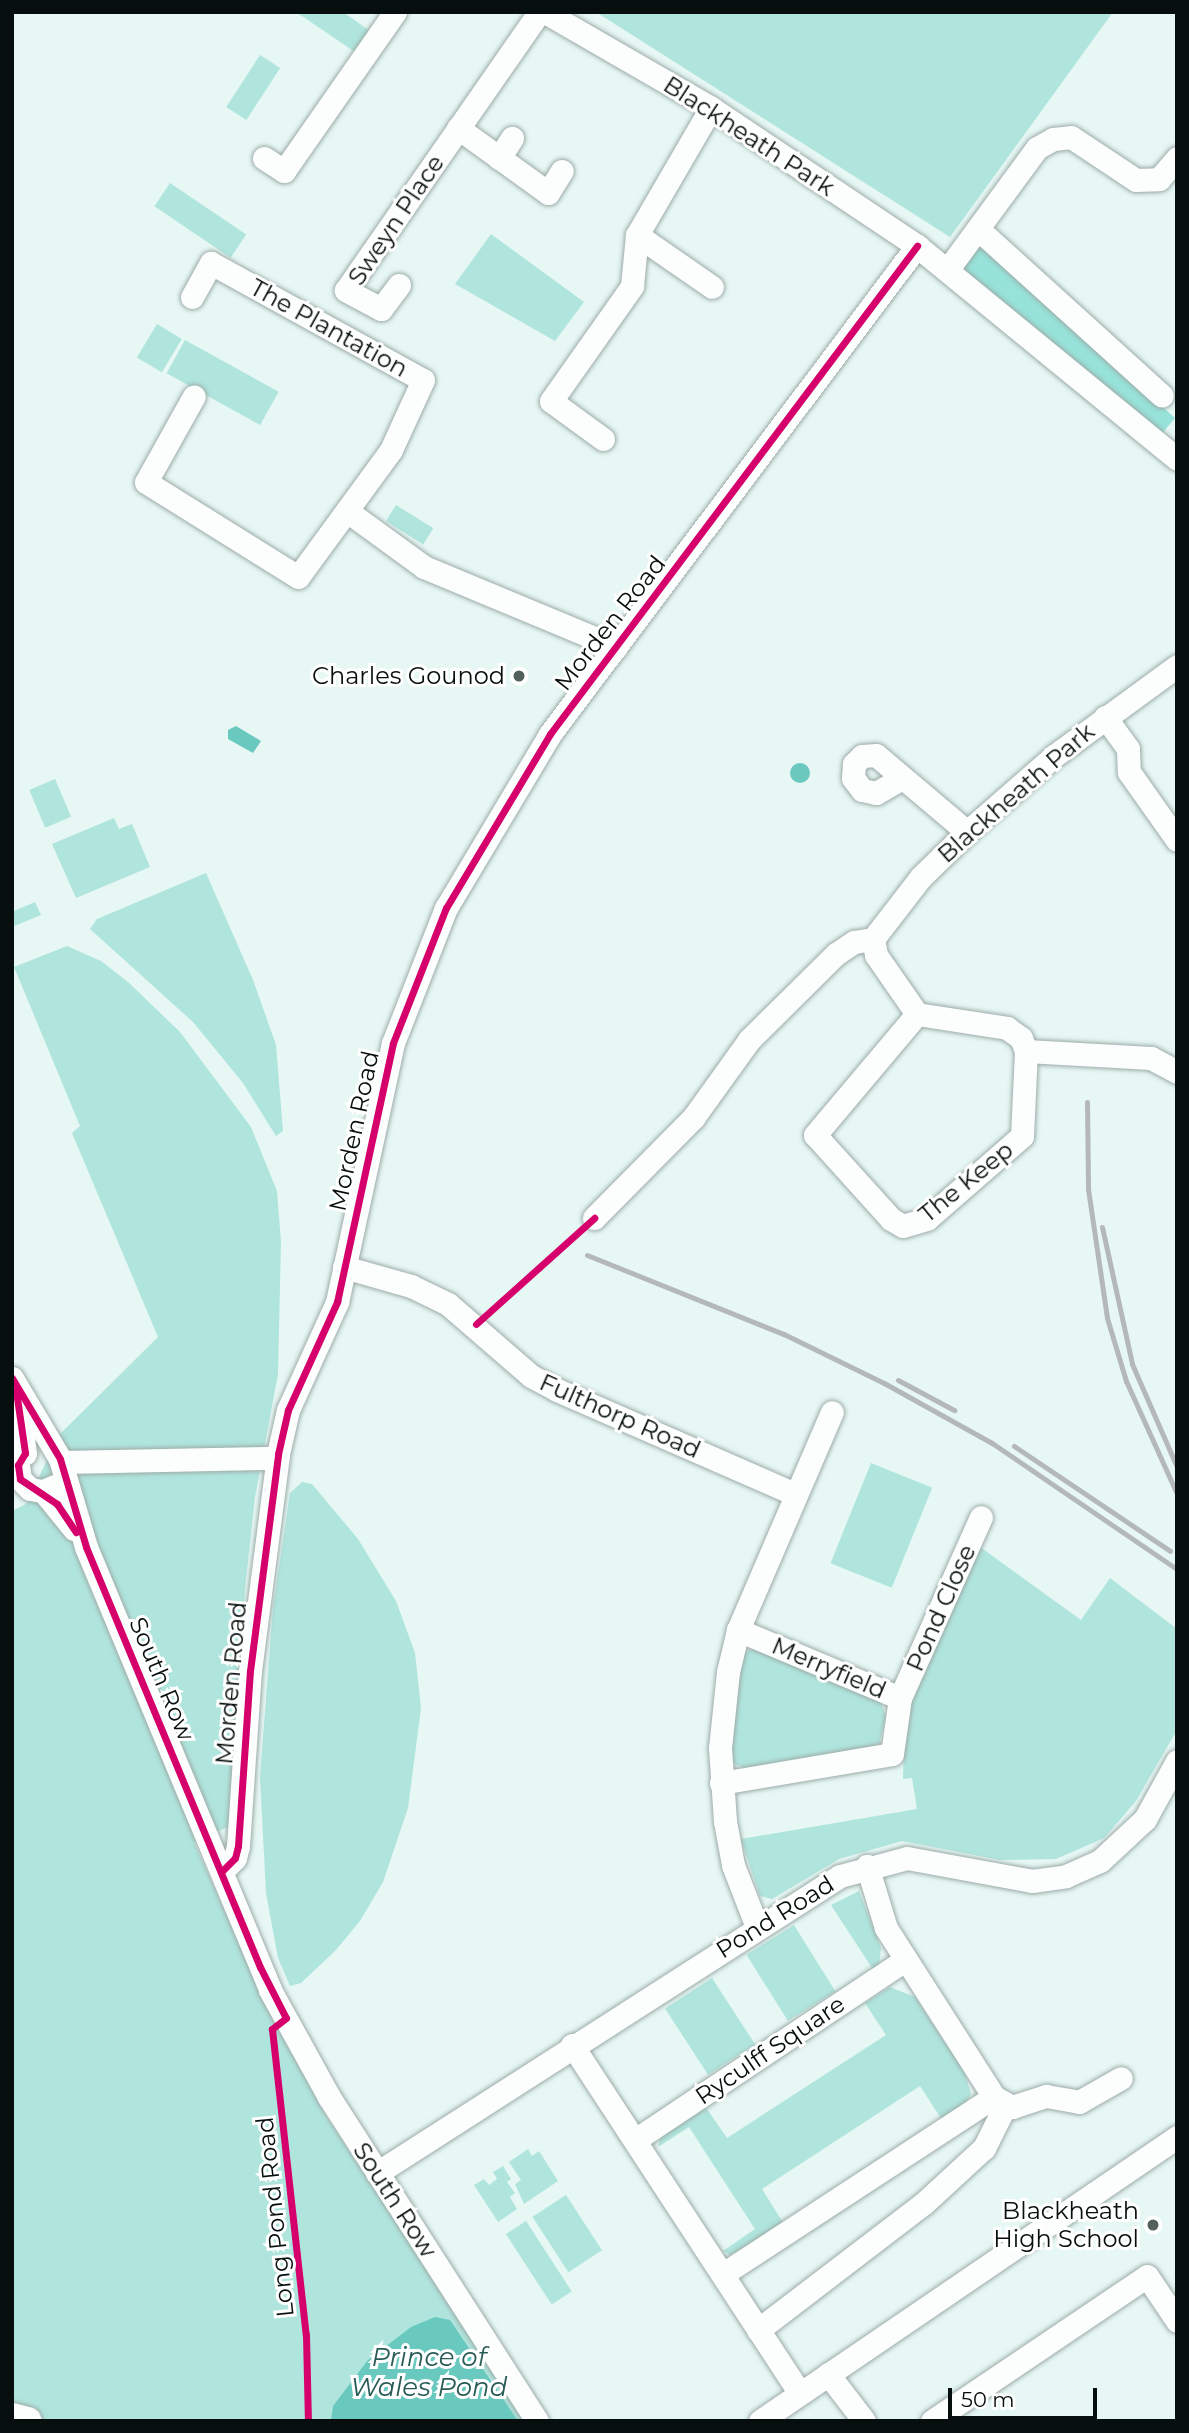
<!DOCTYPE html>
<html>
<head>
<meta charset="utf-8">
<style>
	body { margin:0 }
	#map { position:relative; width:1189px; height:2433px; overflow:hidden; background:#e6f7f4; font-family:Montserrat,sans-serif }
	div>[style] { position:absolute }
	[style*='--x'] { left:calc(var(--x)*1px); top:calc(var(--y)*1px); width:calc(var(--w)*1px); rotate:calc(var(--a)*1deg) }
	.green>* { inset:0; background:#b0e5dd; transform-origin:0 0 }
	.forest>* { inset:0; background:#97e2d9 }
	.water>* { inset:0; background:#6ac9bf }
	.round { border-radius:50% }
	.roads { filter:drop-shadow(0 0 2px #9daba8) drop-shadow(0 0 2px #9daba8) }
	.minor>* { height:23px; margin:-11.5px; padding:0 11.5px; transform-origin:11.5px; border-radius:11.5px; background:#fbfefd }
	.major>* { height:28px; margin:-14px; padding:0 14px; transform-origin:14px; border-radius:14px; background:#fbfefd }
	.rail>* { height:5px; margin:-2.5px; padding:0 2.5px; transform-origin:2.5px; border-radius:2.5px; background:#b5b8b8 }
	.cycleway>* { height:7px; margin:-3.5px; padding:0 3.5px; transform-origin:3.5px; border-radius:3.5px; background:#d6006c }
	.dots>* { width:19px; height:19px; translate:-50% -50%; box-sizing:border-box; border:4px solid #fff; border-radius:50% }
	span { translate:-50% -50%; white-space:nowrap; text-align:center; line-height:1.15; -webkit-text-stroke:6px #fff; paint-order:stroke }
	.street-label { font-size:24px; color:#060f0d }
	.poi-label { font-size:24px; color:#060f0d }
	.right { translate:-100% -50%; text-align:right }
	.water-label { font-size:26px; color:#295c56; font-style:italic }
	.frame { position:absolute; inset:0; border:14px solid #060f0d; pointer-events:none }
	.scale { position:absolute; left:948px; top:2388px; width:149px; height:32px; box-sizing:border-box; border:4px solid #060f0d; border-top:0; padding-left:9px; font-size:21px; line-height:24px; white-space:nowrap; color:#060f0d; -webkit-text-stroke:5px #fff; paint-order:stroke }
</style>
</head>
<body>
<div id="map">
	<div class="green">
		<i style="clip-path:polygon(296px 12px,343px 12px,370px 31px,355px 52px)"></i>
		<i style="clip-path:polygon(596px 12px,1113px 12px,950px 237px)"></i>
		<i style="left:260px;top:55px;width:24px;height:62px;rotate:33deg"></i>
		<i style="left:170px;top:183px;width:92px;height:28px;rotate:34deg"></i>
		<i style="clip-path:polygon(491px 234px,584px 302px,555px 341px,455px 284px)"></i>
		<i style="left:157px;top:324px;width:29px;height:39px;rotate:31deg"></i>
		<i style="left:185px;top:340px;width:107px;height:38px;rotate:29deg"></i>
		<i style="left:396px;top:505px;width:44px;height:19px;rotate:32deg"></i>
		<i style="left:55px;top:779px;width:41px;height:28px;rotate:67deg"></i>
		<i style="clip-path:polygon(114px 818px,119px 829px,132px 824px,150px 867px,76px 898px,52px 844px)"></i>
		<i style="clip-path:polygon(206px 873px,253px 980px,276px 1045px,283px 1131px,276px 1136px,243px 1083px,193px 1022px,90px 929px,97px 919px)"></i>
		<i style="clip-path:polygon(35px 902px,41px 915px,12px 927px,12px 912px)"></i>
		<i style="clip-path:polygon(67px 946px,101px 961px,128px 982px,180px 1032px,251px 1127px,277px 1191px,281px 1242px,278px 1374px,255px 1497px,245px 1589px,231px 1820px,228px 1827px,194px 1842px,270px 2014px,326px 2116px,527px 2421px,12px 2421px,12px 1511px,26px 1504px,59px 1435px,158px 1337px,72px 1133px,80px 1126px,14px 967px)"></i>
		<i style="left:871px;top:1463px;width:66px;height:108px;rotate:22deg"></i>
		<i style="clip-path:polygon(302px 1482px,312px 1484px,358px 1539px,396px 1601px,415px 1653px,421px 1708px,408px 1808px,383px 1882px,360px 1921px,335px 1951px,301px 1983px,290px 1986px,278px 1958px,266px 1893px,260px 1777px,273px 1608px,290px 1493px)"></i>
		<i style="clip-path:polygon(976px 1544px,1081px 1620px,1110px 1578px,1177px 1629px,1177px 1730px,1136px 1801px,1104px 1838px,1056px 1859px,1000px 1860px,902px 1841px,839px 1859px,772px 1899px,760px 1896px,741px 1839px,917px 1809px,912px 1778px,903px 1779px,905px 1711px)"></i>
		<i style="clip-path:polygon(754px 1648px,880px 1700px,886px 1716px,879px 1745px,745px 1768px,736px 1765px,731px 1759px,729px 1735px,742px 1654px)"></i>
		<i style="clip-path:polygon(859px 1891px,881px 1948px,879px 1966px,874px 1971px,831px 1905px)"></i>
		<i style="left:794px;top:1925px;width:78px;height:56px;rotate:58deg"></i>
		<i style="left:712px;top:1978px;width:79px;height:56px;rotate:57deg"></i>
		<i style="clip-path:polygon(890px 1987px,915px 1997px,964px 2071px,971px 2094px,965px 2105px,942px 2120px,920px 2086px,762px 2189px,784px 2224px,730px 2255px,723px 2251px,755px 2229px,689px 2127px,658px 2147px,661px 2134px,705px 2106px,727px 2138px,886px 2035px,865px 2003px)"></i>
		<i style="clip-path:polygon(528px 2149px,532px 2156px,539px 2151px,558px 2181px,524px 2204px,515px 2184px,521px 2180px,509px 2162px)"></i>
		<i style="clip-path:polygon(503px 2166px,511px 2179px,507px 2182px,515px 2193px,510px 2197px,517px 2209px,498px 2222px,474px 2185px,484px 2179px,489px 2185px,497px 2179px,493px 2172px)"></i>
		<i style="left:566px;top:2195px;width:66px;height:40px;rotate:57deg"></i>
		<i style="left:526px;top:2221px;width:84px;height:24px;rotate:57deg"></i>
	</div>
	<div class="forest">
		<i style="clip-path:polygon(978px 240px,1175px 418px,1159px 437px,966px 272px,961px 264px)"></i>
	</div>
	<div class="water">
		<i style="clip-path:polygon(236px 726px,261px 741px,253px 753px,228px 739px,228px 730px)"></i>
		<i class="round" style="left:790px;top:763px;width:20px;height:20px"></i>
		<i style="clip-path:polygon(435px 2317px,450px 2320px,518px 2421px,331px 2421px,333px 2406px,368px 2360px,411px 2327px)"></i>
	</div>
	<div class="roads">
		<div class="minor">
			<i style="--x:545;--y:12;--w:192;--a:30"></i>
			<i style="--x:711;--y:108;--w:248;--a:33.8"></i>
			<i style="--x:917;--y:246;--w:336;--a:39.3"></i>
			<i style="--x:458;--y:128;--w:111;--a:35.8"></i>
			<i style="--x:548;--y:193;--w:26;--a:-58"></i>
			<i style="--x:264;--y:158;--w:24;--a:33"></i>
			<i style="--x:284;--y:171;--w:194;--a:-55.1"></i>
			<i style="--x:499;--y:158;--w:24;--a:-57"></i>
			<i style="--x:978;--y:229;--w:248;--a:42.2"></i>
			<i style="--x:637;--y:235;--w:91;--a:34.7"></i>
			<i style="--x:948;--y:269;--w:150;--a:-53.7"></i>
			<i style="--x:1037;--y:148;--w:18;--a:-29"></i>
			<i style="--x:1053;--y:139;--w:18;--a:-6"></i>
			<i style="--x:1071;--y:137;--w:78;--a:33.5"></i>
			<i style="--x:1136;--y:180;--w:23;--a:-2"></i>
			<i style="--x:1159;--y:179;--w:28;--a:-49"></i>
			<i style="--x:399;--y:285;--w:30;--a:127"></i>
			<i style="--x:381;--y:309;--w:40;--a:-152"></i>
			<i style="--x:346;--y:290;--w:338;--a:-55.2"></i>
			<i style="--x:192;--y:297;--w:39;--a:-61"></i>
			<i style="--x:211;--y:263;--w:242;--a:28.9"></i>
			<i style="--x:423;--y:380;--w:77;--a:114.6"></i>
			<i style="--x:391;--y:450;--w:157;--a:126.2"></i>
			<i style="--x:298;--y:577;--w:179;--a:-148"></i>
			<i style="--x:146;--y:482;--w:98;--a:-60.8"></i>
			<i style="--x:603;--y:439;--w:64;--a:-143.8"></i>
			<i style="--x:551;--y:401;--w:141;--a:-54.8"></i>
			<i style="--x:632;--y:286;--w:51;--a:-84.4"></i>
			<i style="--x:637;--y:235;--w:147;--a:-59.8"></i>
			<i style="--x:347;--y:511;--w:95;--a:36"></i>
			<i style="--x:424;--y:567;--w:208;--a:22.6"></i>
			<i style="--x:1105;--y:717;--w:39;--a:54"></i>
			<i style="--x:1128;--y:749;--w:23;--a:88"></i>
			<i style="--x:1129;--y:772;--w:83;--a:54.8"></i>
			<i style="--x:902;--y:778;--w:30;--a:150"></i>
			<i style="--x:876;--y:793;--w:14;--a:-168"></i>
			<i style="--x:862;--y:790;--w:15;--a:-127"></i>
			<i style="--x:853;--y:778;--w:14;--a:-86"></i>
			<i style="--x:854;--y:764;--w:11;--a:-45"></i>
			<i style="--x:862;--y:756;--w:14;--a:-4"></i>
			<i style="--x:876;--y:755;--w:119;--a:40.2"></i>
			<i style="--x:873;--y:939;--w:16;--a:79"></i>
			<i style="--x:876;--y:955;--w:72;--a:55.2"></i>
			<i style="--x:917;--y:1014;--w:91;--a:8.8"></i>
			<i style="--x:1007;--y:1028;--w:17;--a:36"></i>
			<i style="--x:1021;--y:1038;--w:14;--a:69"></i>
			<i style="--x:1026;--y:1051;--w:85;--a:92.7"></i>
			<i style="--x:1022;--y:1136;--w:126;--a:138.9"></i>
			<i style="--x:927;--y:1219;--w:25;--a:164"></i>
			<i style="--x:903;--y:1226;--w:14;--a:-150"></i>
			<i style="--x:891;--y:1219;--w:113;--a:-132.1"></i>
			<i style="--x:815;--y:1135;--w:158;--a:-49.9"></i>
			<i style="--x:873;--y:939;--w:78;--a:-52.3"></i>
			<i style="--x:921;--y:877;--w:64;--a:-44.4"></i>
			<i style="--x:967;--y:832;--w:116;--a:-41.1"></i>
			<i style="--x:1054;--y:756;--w:152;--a:-36.2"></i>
			<i style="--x:1026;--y:1051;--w:125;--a:3.2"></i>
			<i style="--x:1151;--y:1058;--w:30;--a:28"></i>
			<i style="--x:594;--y:1218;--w:141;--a:-45.3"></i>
			<i style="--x:693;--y:1118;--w:96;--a:-54.3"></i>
			<i style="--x:749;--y:1040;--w:122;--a:-44.7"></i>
			<i style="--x:836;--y:954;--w:22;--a:-34"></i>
			<i style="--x:854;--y:942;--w:19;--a:-9"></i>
			<i style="--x:344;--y:1267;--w:70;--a:15.8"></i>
			<i style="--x:411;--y:1286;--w:41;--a:25.9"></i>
			<i style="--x:448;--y:1304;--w:110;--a:40.9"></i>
			<i style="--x:531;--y:1376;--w:30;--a:28"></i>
			<i style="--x:557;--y:1390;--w:260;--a:23.6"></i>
			<i style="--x:12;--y:1378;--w:94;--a:59.3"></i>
			<i style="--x:60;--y:1459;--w:92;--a:73.5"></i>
			<i style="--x:86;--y:1547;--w:480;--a:67.4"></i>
			<i style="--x:270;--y:1990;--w:122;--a:61.1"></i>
			<i style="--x:329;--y:2097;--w:385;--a:57.3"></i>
			<i style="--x:17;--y:1394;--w:60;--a:82.3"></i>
			<i style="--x:62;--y:1462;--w:215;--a:-1.1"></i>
			<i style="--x:18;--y:1465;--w:14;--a:82"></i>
			<i style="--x:20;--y:1479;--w:14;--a:45"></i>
			<i style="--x:30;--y:1489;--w:13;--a:9"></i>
			<i style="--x:43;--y:1491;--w:13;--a:-23"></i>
			<i style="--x:43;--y:1491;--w:49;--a:50.8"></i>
			<i style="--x:900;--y:1698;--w:198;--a:-65.9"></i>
			<i style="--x:721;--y:1783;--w:173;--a:-9.6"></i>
			<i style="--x:892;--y:1754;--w:57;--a:-81.9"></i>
			<i style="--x:900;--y:1698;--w:176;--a:-157.2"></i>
			<i style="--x:222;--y:1871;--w:18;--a:-45"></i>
			<i style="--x:235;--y:1858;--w:12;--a:-76"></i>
			<i style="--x:238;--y:1846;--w:175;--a:-86.1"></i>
			<i style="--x:250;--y:1671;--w:219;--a:-82.6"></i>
			<i style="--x:278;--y:1454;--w:45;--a:-77.2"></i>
			<i style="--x:288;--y:1410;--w:119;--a:-65.6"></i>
			<i style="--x:337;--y:1302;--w:265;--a:-77.8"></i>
			<i style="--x:393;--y:1043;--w:145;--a:-68.6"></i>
			<i style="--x:446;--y:908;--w:203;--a:-59.1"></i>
			<i style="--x:550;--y:734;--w:611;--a:-53.06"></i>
			<i style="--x:757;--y:1927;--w:66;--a:-111.2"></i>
			<i style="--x:733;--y:1865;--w:45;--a:-100.3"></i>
			<i style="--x:725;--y:1821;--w:73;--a:-93.9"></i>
			<i style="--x:720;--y:1748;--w:76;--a:-84"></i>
			<i style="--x:728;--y:1672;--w:43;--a:-76.6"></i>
			<i style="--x:738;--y:1630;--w:237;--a:-66.7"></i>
			<i style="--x:572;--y:2045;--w:416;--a:56.8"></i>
			<i style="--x:994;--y:2097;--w:21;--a:29"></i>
			<i style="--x:1012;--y:2107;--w:36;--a:-18"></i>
			<i style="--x:1046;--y:2096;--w:34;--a:10"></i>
			<i style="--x:1079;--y:2102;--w:48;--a:-29.7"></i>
			<i style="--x:635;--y:2140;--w:324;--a:-33.7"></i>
			<i style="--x:377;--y:2173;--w:550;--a:-32.68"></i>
			<i style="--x:840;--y:1876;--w:69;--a:-15"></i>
			<i style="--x:907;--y:1858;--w:127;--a:10.4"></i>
			<i style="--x:1032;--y:1881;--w:34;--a:-8"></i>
			<i style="--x:1066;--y:1876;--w:37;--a:-24"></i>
			<i style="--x:1100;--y:1861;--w:62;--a:-43"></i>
			<i style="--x:1145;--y:1819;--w:66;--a:-61.1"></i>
			<i style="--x:723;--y:2274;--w:324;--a:-33.2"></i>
			<i style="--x:994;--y:2097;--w:201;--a:-122.6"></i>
			<i style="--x:886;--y:1928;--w:65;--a:-107"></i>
			<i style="--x:758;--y:2330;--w:208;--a:-37.4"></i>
			<i style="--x:923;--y:2204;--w:83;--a:-42.6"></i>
			<i style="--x:984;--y:2148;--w:49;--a:-63.4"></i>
			<i style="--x:828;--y:2374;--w:59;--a:52.5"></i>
			<i style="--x:760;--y:2421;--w:505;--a:-34.26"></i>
			<i style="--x:932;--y:2421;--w:259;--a:-34"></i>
			<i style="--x:1147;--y:2276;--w:54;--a:56.3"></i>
		</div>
		<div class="major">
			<i style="--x:12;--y:2417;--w:16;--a:14"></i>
		</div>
	</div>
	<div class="rail">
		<i style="--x:1087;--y:1102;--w:87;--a:89.3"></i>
		<i style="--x:1088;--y:1189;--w:130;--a:81.6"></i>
		<i style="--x:1107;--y:1318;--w:66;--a:73.2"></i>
		<i style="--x:1126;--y:1381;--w:124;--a:65.7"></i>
		<i style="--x:1102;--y:1227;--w:140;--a:77.6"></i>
		<i style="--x:1132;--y:1364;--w:112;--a:66.4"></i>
		<i style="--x:587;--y:1255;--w:212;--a:21.9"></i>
		<i style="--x:784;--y:1334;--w:111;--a:26.1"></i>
		<i style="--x:884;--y:1383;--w:124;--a:29.1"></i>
		<i style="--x:992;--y:1443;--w:224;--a:34.3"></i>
		<i style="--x:898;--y:1380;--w:64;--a:28.2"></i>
		<i style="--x:1014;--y:1446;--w:188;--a:33.9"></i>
	</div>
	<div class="cycleway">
		<i style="--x:476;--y:1324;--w:159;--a:-41.9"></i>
		<i style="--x:12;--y:1378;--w:94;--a:59.3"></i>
		<i style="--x:60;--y:1459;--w:92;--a:73.5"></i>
		<i style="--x:86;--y:1547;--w:455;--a:67.5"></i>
		<i style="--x:260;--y:1967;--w:57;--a:63"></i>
		<i style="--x:286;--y:2018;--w:18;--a:142"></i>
		<i style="--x:272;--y:2029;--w:308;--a:83.7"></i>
		<i style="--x:306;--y:2335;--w:86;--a:88.7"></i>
		<i style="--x:16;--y:1391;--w:63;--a:81.7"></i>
		<i style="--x:25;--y:1453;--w:14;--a:120"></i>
		<i style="--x:18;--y:1465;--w:14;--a:82"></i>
		<i style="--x:20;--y:1479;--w:45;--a:34"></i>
		<i style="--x:57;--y:1504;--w:34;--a:56"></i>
		<i style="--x:222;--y:1871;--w:18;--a:-45"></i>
		<i style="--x:235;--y:1858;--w:12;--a:-76"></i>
		<i style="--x:238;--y:1846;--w:175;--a:-86.1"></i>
		<i style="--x:250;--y:1671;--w:219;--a:-82.6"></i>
		<i style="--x:278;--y:1454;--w:45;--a:-77.2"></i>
		<i style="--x:288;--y:1410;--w:119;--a:-65.6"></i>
		<i style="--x:337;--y:1302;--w:265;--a:-77.8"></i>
		<i style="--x:393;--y:1043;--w:145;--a:-68.6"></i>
		<i style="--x:446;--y:908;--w:203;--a:-59.1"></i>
		<i style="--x:550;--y:734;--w:611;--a:-53.06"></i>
	</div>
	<div class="dots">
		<i style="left:519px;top:676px;background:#54605e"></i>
		<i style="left:1153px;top:2225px;background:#54605e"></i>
	</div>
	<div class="street-label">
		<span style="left:749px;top:136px;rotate:33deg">Blackheath Park</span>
		<span style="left:396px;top:220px;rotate:-56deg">Sweyn Place</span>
		<span style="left:329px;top:328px;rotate:29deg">The Plantation</span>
		<span style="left:610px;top:623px;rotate:-52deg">Morden Road</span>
		<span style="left:1016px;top:793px;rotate:-41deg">Blackheath Park</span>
		<span style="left:354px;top:1131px;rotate:-78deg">Morden Road</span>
		<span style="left:966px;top:1182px;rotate:-39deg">The Keep</span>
		<span style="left:620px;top:1416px;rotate:24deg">Fulthorp Road</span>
		<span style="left:941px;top:1608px;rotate:-66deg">Pond Close</span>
		<span style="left:829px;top:1668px;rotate:23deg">Merryfield</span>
		<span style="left:162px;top:1679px;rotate:67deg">South Row</span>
		<span style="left:231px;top:1683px;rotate:-85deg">Morden Road</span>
		<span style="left:775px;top:1917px;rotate:-32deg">Pond Road</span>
		<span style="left:770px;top:2050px;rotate:-34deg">Ryculff Square</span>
		<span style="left:395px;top:2200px;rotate:57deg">South Row</span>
		<span style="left:275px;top:2217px;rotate:-96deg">Long Pond Road</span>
	</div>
	<div class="poi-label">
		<span class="right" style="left:505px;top:676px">Charles Gounod</span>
		<span class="right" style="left:1139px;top:2225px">Blackheath<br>High School</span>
	</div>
	<div class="water-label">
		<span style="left:429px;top:2373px">Prince of<br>Wales Pond</span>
	</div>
	<div class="frame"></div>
	<div class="scale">50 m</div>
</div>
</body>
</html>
